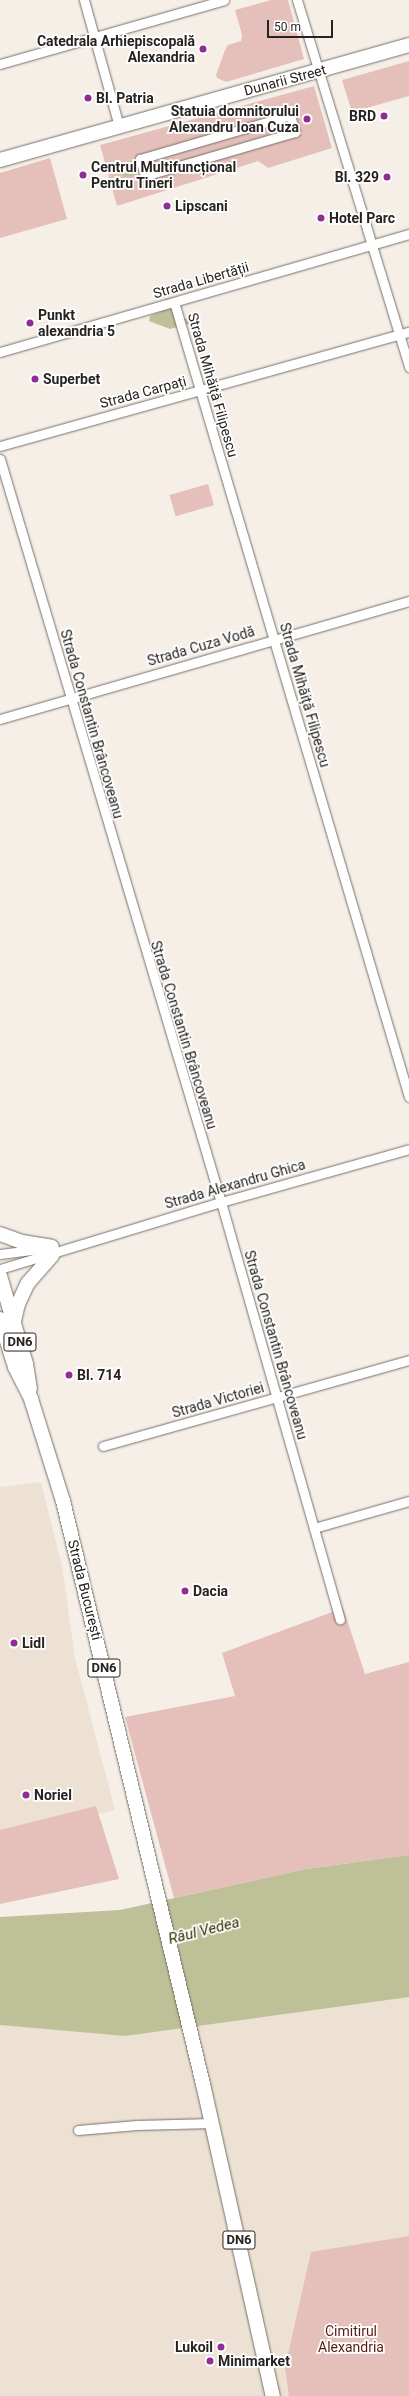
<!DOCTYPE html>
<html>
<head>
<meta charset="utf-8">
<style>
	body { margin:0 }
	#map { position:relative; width:409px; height:2396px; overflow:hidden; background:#f6efe7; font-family:Roboto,sans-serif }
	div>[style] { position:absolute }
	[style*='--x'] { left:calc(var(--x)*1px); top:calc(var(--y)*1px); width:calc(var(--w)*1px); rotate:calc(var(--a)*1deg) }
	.built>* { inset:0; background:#ede1d3 }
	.green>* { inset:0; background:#e5c0ba; transform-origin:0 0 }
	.water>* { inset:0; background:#bec198; transform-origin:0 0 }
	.roads { filter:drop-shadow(0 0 1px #76706a) drop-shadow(0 0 1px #76706a) }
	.street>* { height:9px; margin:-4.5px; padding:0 4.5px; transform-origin:4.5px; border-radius:4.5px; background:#fff }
	.primary>* { height:14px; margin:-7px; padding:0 7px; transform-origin:7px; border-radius:7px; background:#fff }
	.dots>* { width:11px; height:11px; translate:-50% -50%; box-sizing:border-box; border:2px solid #fff; border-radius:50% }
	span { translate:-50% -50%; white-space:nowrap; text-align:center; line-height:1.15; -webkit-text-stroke:3.5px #fff; paint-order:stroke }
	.shield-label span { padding:1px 3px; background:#fff; border:1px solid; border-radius:3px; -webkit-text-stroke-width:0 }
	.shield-label { font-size:13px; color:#262320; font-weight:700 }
	.poi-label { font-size:14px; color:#262320; font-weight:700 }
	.right { translate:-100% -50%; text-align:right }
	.left { translate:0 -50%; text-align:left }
	.street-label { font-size:14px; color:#262320 }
	.park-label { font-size:14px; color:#551c17 }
	.water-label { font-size:15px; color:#303200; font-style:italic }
	.scale { position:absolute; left:267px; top:20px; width:66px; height:18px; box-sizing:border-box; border:2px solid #262320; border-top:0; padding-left:5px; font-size:12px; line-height:14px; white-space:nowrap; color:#262320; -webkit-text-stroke:3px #fff; paint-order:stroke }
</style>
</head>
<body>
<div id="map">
	<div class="built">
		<i style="clip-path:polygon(41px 1482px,62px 1566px,75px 1658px,115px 1810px,0 1838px,0 1487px)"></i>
		<i style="clip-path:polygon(409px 1869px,409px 2396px,0 2396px,0 1922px,85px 1926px)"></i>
	</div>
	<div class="green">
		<i style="clip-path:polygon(271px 0,288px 0,304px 59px,226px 82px,217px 78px,216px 75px,225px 50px,228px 45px,241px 41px,242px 35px,235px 10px)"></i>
		<i style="clip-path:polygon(409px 61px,409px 96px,352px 112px,342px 80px)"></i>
		<i style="clip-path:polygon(314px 86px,332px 148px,268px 168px,258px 161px,117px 206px,100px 145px)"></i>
		<i style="clip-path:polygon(50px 158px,67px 219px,0 238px,0 173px)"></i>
		<i style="left:208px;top:484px;width:22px;height:40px;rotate:74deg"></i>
		<i style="clip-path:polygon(343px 1608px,365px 1674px,409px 1662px,409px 1855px,306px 1869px,174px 1898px,125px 1717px,235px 1696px,222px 1653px)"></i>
		<i style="clip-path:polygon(96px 1806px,119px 1879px,0 1904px,0 1830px)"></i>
		<i style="clip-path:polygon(409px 2236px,409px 2396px,289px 2396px,285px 2368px,311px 2252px)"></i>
	</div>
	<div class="water">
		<i style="left:135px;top:161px;width:14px;height:15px;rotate:78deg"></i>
		<i style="clip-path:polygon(176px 297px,177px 314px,188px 320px,189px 324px,170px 329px,149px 321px,150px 316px,167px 309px,165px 299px)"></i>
		<i style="clip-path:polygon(409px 1855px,409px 1997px,125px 2036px,0 2025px,0 1917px,120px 1910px,306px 1869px)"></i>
	</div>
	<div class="roads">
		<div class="street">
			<i style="--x:84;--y:0;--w:131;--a:74.5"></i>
			<i style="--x:297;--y:0;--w:384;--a:73"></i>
			<i style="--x:0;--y:64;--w:233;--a:-15.9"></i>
			<i style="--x:290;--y:115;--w:18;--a:74"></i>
			<i style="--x:295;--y:132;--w:156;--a:163.7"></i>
			<i style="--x:145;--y:176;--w:18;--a:-106"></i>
			<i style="--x:140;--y:159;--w:156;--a:-16.3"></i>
			<i style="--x:174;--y:302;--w:829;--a:73.53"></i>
			<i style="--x:0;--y:352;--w:426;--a:-16.1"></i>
			<i style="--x:0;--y:446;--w:425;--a:-15.6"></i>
			<i style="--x:0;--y:459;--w:775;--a:73.44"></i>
			<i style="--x:221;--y:1202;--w:434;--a:74.1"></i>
			<i style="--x:0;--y:719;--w:426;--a:-16.1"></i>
			<i style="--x:0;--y:1254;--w:40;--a:-7.1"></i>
			<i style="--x:0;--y:1269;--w:231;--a:-16.9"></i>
			<i style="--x:221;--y:1202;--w:195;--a:-15.7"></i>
			<i style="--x:103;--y:1446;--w:318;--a:-15.7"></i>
			<i style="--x:314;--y:1528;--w:99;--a:-15.9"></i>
			<i style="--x:78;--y:2130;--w:59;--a:-4.8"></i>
			<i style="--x:137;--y:2125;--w:75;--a:-1.5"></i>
		</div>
		<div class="primary">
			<i style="--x:0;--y:160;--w:425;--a:-15.7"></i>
			<i style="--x:0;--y:1234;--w:23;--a:20"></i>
			<i style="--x:22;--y:1242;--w:30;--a:9"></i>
			<i style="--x:0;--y:1276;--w:92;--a:73.5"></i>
			<i style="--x:26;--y:1364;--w:25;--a:81"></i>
			<i style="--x:0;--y:1319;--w:50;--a:72.6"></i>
			<i style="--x:15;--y:1367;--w:36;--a:63"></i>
			<i style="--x:31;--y:1399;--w:107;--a:72.6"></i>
			<i style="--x:63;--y:1501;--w:600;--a:76.5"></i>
			<i style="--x:203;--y:2084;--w:320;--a:77.4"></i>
			<i style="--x:14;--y:1321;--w:17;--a:-77"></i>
			<i style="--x:18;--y:1304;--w:23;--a:-65"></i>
			<i style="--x:28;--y:1283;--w:37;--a:-49"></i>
		</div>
	</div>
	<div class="dots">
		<i style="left:203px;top:49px;background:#8f2d95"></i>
		<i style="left:88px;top:98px;background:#8f2d95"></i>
		<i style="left:384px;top:116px;background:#8f2d95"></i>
		<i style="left:307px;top:119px;background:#8f2d95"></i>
		<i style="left:83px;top:175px;background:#8f2d95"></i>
		<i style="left:387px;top:177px;background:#8f2d95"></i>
		<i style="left:167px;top:206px;background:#8f2d95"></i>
		<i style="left:321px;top:218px;background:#8f2d95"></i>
		<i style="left:30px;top:323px;background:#8f2d95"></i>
		<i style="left:35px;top:379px;background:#8f2d95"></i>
		<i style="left:69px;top:1375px;background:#8f2d95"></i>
		<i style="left:185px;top:1591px;background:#8f2d95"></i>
		<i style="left:14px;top:1643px;background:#8f2d95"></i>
		<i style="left:26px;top:1795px;background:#8f2d95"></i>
		<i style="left:221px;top:2347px;background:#8f2d95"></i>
		<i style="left:210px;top:2361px;background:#8f2d95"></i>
	</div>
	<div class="shield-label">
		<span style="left:20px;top:1342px">DN6</span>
		<span style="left:104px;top:1668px">DN6</span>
		<span style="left:239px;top:2240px">DN6</span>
	</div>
	<div class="poi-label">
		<span class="right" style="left:195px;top:49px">Catedrala Arhiepiscopală<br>Alexandria</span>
		<span class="left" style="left:96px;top:98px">Bl. Patria</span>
		<span class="right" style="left:299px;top:119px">Statuia domnitorului<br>Alexandru Ioan Cuza</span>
		<span class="right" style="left:376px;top:116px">BRD</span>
		<span class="left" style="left:91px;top:175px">Centrul Multifuncțional<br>Pentru Tineri</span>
		<span class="right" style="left:379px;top:177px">Bl. 329</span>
		<span class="left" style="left:175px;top:206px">Lipscani</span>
		<span class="left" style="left:329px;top:218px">Hotel Parc</span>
		<span class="left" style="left:38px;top:323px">Punkt<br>alexandria 5</span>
		<span class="left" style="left:43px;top:379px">Superbet</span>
		<span class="left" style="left:77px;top:1375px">Bl. 714</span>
		<span class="left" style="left:193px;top:1591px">Dacia</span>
		<span class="left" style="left:22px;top:1643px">Lidl</span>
		<span class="left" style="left:34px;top:1795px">Noriel</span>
		<span class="right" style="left:213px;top:2347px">Lukoil</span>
		<span class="left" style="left:218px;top:2361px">Minimarket</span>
	</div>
	<div class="street-label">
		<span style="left:285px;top:80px;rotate:-15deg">Dunarii Street</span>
		<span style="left:201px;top:280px;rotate:-16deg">Strada Libertății</span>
		<span style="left:213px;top:385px;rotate:74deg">Strada Mihăiță Filipescu</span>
		<span style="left:143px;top:392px;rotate:-15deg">Strada Carpați</span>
		<span style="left:201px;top:646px;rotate:-16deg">Strada Cuza Vodă</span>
		<span style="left:305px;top:695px;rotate:74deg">Strada Mihăiță Filipescu</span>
		<span style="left:92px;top:724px;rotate:74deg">Strada Constantin Brâncoveanu</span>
		<span style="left:184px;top:1035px;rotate:73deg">Strada Constantin Brâncoveanu</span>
		<span style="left:235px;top:1184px;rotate:-16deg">Strada Alexandru Ghica</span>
		<span style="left:276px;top:1345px;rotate:74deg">Strada Constantin Brâncoveanu</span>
		<span style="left:218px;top:1400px;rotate:-16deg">Strada Victoriei</span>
		<span style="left:85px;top:1590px;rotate:76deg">Strada București</span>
	</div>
	<div class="park-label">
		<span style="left:351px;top:2339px">Cimitirul<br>Alexandria</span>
	</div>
	<div class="water-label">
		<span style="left:204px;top:1931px;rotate:-14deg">Râul Vedea</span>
	</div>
	<div class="scale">50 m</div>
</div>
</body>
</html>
